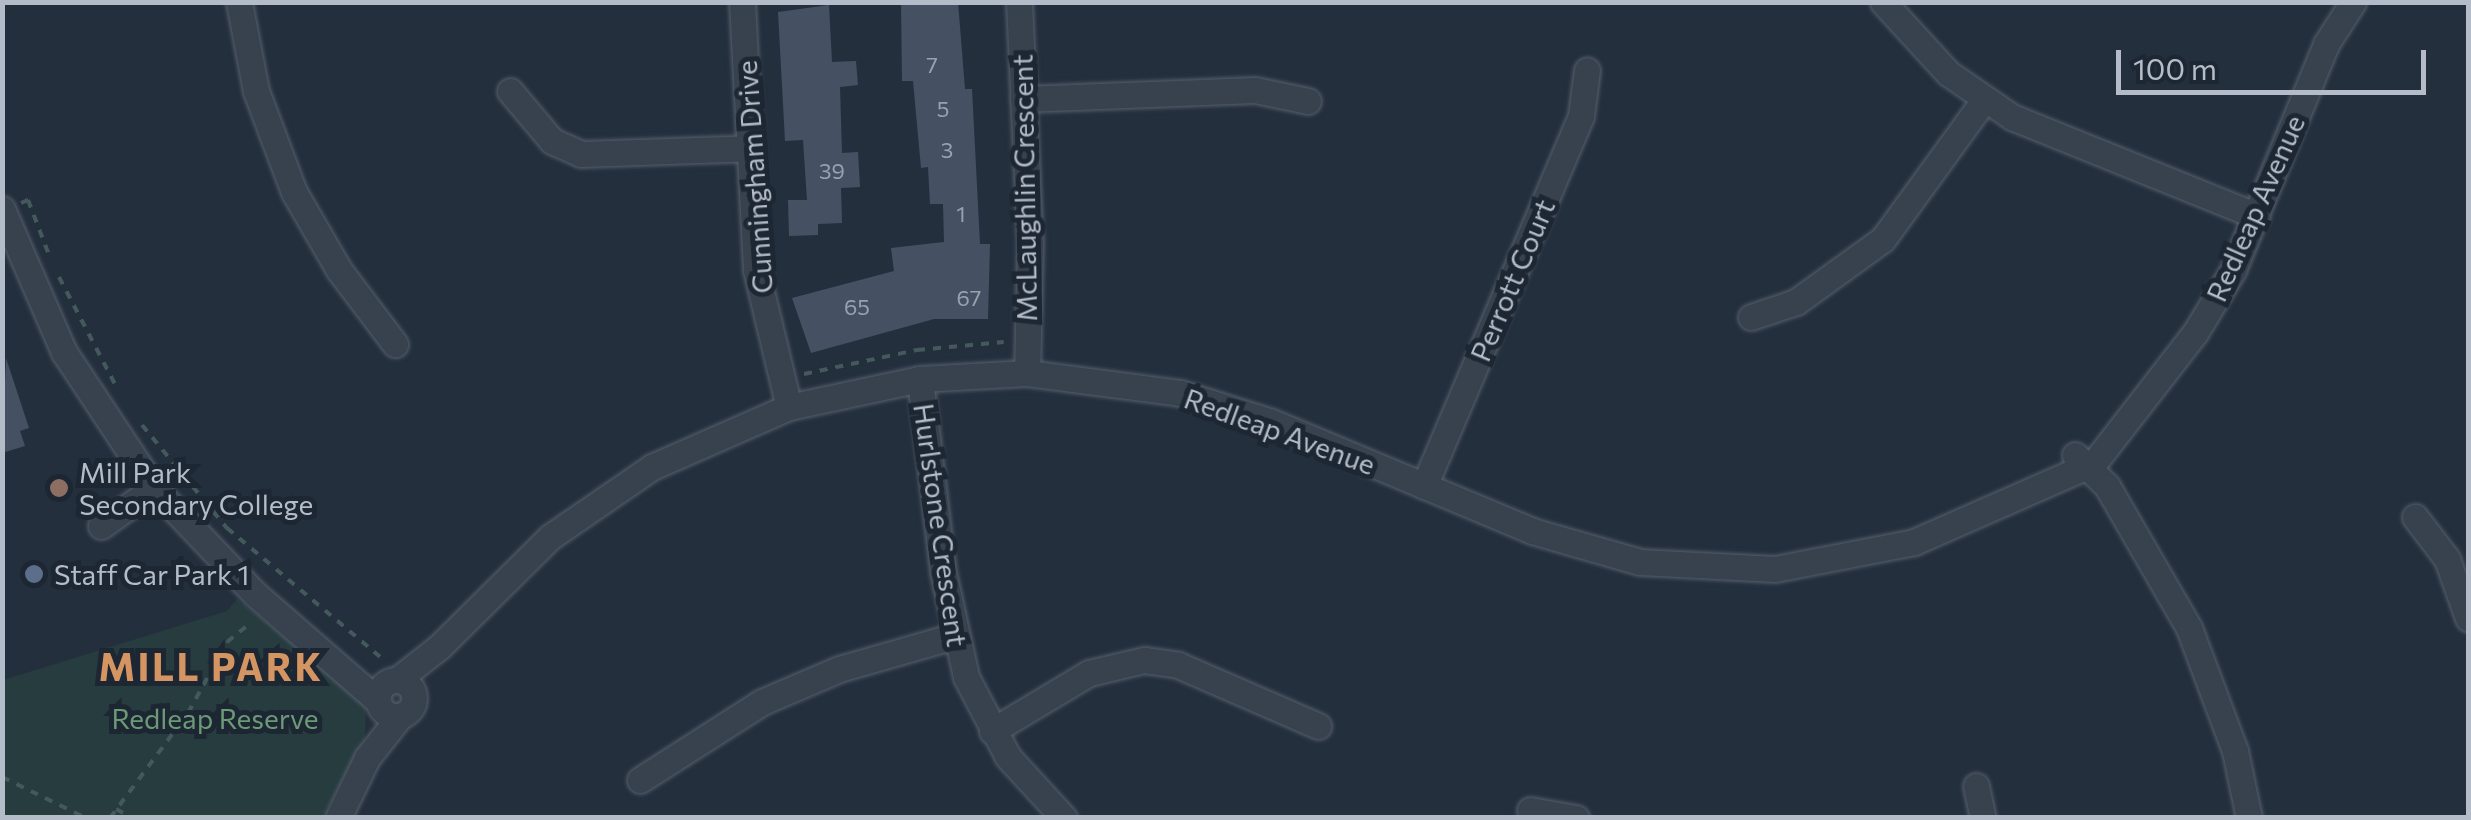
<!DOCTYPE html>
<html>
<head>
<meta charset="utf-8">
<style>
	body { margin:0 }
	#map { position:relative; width:2471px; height:820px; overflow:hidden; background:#242f3e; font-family:Commissioner,sans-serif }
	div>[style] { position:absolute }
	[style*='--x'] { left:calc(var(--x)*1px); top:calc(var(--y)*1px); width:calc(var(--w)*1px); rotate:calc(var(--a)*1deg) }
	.green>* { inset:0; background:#263c3f }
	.building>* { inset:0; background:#455162 }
	.path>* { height:4px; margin-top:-2px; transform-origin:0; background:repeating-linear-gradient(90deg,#44595c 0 8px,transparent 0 16px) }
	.roads { filter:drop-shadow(0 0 2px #565f6c) drop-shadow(0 0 2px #565f6c) }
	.minor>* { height:25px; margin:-12.5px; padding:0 12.5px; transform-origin:12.5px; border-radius:12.5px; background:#38414e }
	.minor>.ring { margin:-12.5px; padding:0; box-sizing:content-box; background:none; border:25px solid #38414e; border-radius:50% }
	.dots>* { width:28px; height:28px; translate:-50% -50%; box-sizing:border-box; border:5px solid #1d2633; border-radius:50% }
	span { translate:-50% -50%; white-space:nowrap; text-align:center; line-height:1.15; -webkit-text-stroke:10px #1d2633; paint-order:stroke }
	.number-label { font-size:22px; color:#98a1af }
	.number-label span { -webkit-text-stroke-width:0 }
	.street-label { font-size:28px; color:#b4bcc9 }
	.poi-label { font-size:28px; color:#b4bcc9 }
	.left { translate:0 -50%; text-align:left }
	.park-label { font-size:28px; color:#6b9a76 }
	.district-label { font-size:38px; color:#d59563; font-weight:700; letter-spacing:2.5px }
	.frame { position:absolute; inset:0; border:5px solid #b4bcc9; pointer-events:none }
	.scale { position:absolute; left:2116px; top:50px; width:310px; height:45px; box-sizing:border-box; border:5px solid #b4bcc9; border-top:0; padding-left:12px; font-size:30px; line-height:35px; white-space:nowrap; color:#b4bcc9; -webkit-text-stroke:8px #1d2633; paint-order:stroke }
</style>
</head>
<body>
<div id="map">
	<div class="green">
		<i style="clip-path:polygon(237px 599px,366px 704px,365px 738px,322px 817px,3px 818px,3px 680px,227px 611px)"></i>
	</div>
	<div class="building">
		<i style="clip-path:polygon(901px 2px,958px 2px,965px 89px,972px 89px,980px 244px,990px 244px,988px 319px,934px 319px,811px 353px,792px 298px,894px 271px,891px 248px,944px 242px,943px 204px,930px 204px,928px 167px,921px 168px,913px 81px,902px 81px)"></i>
		<i style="clip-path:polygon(829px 5px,832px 62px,856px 61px,858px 85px,840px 87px,842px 153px,858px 152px,860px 187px,841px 188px,842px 223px,818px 224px,818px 235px,789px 236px,788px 200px,807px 200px,803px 140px,785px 141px,778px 12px)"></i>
		<i style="clip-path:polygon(6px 358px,29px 428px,20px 431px,25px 446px,2px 453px)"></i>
	</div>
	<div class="path">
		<i style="--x:21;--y:203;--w:8;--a:-23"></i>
		<i style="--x:28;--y:200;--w:59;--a:69.1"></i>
		<i style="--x:59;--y:277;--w:121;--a:62.4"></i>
		<i style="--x:804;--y:374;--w:116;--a:-12"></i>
		<i style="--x:917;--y:350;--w:87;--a:-5.3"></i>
		<i style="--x:142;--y:425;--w:134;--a:50.5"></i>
		<i style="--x:227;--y:528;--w:205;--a:40.1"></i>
		<i style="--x:2;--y:777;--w:93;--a:26"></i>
		<i style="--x:116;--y:809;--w:18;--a:29"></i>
		<i style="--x:110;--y:818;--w:131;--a:-53.4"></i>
		<i style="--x:188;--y:713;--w:81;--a:-61.2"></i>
		<i style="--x:227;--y:642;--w:27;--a:-39"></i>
	</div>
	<div class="roads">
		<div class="minor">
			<i style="--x:239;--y:2;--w:91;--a:79.2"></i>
			<i style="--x:256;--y:91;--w:108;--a:69.4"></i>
			<i style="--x:294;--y:192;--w:90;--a:60"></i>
			<i style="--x:339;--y:270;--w:93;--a:52.9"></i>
			<i style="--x:742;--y:2;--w:268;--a:87"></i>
			<i style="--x:756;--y:270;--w:141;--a:76.5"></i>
			<i style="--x:1019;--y:2;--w:241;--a:87.4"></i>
			<i style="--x:1030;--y:243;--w:130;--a:91.3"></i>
			<i style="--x:1883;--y:2;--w:96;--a:47.5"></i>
			<i style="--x:1948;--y:73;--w:78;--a:34.5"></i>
			<i style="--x:2012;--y:117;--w:264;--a:22"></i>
			<i style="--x:510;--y:91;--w:65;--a:50"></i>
			<i style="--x:552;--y:141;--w:32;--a:24"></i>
			<i style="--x:581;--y:154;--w:168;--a:-2"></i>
			<i style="--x:1023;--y:99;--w:232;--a:-2.2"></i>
			<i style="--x:1255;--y:90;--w:54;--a:11.7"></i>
			<i style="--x:2;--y:209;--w:156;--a:66.6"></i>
			<i style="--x:64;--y:352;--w:163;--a:56.5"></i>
			<i style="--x:154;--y:488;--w:146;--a:46.4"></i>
			<i style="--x:255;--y:594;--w:163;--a:41"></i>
			<i style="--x:1751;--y:317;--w:47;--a:-18.4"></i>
			<i style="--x:1796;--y:302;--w:107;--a:-35.9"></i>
			<i style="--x:1883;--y:239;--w:172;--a:-54"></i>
			<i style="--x:920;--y:379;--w:194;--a:83.2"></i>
			<i style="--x:943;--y:572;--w:107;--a:77.6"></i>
			<i style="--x:966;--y:677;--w:90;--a:62.3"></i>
			<i style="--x:1008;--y:757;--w:83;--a:47.4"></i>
			<i style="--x:2075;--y:455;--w:45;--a:44.1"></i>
			<i style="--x:2107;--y:486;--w:164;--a:60"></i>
			<i style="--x:2189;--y:628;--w:131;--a:69.5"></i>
			<i style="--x:2235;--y:751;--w:68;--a:78.2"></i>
			<i style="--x:1424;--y:486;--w:402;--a:-67"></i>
			<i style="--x:1581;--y:116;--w:46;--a:-82.6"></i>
			<i style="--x:2415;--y:517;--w:53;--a:52.7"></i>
			<i style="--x:2447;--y:559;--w:63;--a:70.4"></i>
			<i style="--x:101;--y:526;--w:65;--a:-35.6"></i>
			<i class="ring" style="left:378px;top:680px;width:11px;height:11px"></i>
			<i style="--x:397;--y:680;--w:53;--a:-38.2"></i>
			<i style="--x:439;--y:647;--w:156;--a:-44.7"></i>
			<i style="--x:550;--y:537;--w:124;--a:-34.5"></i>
			<i style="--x:652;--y:467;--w:150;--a:-23.7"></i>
			<i style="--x:789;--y:407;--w:134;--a:-12.1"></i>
			<i style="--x:920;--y:379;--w:107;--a:-3.2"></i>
			<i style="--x:1027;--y:373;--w:154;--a:7.4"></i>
			<i style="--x:1180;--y:393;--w:96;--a:17.5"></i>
			<i style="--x:1272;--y:422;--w:282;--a:22.7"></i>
			<i style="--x:1532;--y:531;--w:112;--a:16"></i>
			<i style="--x:1640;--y:562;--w:135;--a:3"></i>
			<i style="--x:1775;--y:569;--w:142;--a:-11"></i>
			<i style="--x:1914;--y:542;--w:197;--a:-23.7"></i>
			<i style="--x:2094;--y:463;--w:165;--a:-52.2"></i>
			<i style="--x:2195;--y:333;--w:74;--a:-58.9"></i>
			<i style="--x:2233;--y:270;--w:244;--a:-67.6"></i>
			<i style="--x:2326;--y:44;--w:50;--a:-57.3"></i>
			<i style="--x:992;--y:731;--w:113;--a:-30.9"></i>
			<i style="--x:1089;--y:673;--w:57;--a:-13.3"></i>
			<i style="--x:1144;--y:660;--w:34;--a:8"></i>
			<i style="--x:1178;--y:665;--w:153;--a:23.5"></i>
			<i style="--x:640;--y:780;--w:145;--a:-32.6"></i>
			<i style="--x:762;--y:702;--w:84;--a:-23.2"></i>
			<i style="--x:839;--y:669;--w:120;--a:-16"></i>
			<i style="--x:1976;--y:786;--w:33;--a:78"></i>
			<i style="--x:1530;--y:810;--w:47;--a:9.9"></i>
			<i style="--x:338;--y:818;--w:67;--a:-64.2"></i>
			<i style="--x:367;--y:758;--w:53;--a:-51.8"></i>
		</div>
	</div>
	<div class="dots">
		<i style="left:59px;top:488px;background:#8d6e63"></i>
		<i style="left:34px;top:574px;background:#5c6f8a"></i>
	</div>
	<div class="number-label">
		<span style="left:932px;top:65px">7</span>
		<span style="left:943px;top:109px">5</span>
		<span style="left:947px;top:150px">3</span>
		<span style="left:832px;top:171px">39</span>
		<span style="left:961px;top:214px">1</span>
		<span style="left:969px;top:298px">67</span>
		<span style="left:857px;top:307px">65</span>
	</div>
	<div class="street-label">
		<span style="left:754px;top:177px;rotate:-94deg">Cunningham Drive</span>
		<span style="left:1024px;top:188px;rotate:-91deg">McLaughlin Crescent</span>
		<span style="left:2255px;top:208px;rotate:-66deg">Redleap Avenue</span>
		<span style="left:1512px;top:280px;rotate:-67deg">Perrott Court</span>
		<span style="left:1280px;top:431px;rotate:20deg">Redleap Avenue</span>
		<span style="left:941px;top:525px;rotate:82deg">Hurlstone Crescent</span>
	</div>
	<div class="poi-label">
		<span class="left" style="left:79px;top:488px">Mill Park<br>Secondary College</span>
		<span class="left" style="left:54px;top:574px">Staff Car Park 1</span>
	</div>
	<div class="park-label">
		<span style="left:215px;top:718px">Redleap Reserve</span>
	</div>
	<div class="district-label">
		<span style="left:211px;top:666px">MILL PARK</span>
	</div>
	<div class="frame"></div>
	<div class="scale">100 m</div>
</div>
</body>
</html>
